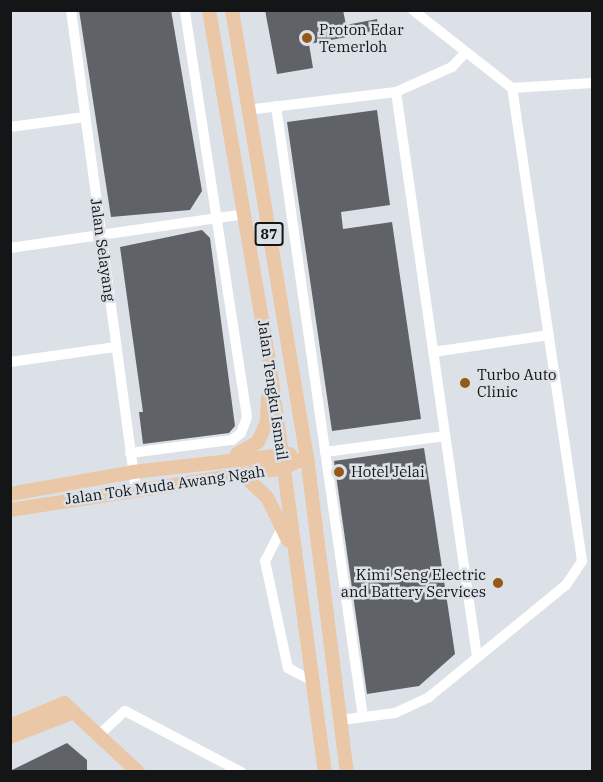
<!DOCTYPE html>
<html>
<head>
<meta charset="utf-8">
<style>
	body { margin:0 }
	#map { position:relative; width:603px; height:782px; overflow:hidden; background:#dce1e7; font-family:"IBM Plex Serif",serif }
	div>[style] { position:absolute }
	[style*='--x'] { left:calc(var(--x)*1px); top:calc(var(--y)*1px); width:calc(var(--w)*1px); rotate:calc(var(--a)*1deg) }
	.building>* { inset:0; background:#5f6368 }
	.minor>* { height:10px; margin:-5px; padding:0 5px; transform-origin:5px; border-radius:5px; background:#fff }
	.major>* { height:14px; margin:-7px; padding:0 7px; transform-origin:7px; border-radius:7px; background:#eac7a7 }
	.dots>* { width:16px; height:16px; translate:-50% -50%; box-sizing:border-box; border:3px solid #dce1e7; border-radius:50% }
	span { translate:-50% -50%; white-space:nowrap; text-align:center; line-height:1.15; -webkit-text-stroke:5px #dce1e7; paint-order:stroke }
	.shield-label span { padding:2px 4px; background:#dce1e7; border:2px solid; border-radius:4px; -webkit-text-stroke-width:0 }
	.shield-label { font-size:14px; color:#131517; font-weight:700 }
	.poi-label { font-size:15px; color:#131517 }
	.left { translate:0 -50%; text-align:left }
	.right { translate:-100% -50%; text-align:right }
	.street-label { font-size:15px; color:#131517 }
	.frame { position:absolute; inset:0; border:12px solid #131517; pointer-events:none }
</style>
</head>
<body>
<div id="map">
	<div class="building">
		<i style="clip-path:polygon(79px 10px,171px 10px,202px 191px,190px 210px,111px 217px)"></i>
		<i style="clip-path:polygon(265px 10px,343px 10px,346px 25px,377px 19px,379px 31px,309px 44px,313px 68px,277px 74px)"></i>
		<i style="clip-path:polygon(377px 110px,390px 205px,341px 212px,343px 229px,392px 222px,421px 419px,332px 431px,287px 122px)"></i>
		<i style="clip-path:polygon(202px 230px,210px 238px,235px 426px,229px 433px,143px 444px,139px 412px,143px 412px,120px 247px)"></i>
		<i style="clip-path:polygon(424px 448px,455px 654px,419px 686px,367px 694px,334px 461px)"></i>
		<i style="clip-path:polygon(67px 743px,87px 760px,87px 771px,10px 771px)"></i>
	</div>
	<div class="minor">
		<i style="--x:71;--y:10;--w:483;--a:82.3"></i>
		<i style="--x:512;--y:88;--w:80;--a:-3.6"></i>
		<i style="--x:396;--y:92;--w:571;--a:81.84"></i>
		<i style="--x:276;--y:106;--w:617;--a:81.9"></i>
		<i style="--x:247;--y:110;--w:150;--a:-6.9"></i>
		<i style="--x:396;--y:92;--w:61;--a:-24.1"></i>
		<i style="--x:452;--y:67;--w:19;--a:-47"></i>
		<i style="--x:10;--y:127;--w:76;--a:-7.6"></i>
		<i style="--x:10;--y:248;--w:238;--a:-8.2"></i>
		<i style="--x:433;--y:352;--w:117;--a:-8.3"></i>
		<i style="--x:10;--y:362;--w:107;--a:-8.1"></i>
		<i style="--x:325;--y:452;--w:121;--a:-7.6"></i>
		<i style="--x:130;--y:453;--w:103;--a:-7.3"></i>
		<i style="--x:232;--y:440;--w:11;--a:-38"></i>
		<i style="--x:241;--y:433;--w:17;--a:-69"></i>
		<i style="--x:247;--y:417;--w:412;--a:-98.7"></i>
		<i style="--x:283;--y:526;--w:39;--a:117"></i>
		<i style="--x:265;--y:561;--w:109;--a:77.9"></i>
		<i style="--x:288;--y:668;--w:27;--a:28"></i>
		<i style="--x:341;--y:720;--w:54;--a:-7.4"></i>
		<i style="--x:395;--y:713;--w:38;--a:-25"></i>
		<i style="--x:429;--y:697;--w:177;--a:-39.3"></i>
		<i style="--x:566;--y:585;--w:29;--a:-56"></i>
		<i style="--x:582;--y:561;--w:478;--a:-98.4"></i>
		<i style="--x:512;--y:88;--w:126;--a:-141.8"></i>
		<i style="--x:99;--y:735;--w:35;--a:-43"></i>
		<i style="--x:125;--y:711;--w:131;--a:27.7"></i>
	</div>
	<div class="major">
		<i style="--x:209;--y:10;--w:361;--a:80.3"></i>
		<i style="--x:270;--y:366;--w:410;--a:82.3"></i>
		<i style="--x:232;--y:10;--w:453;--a:80.5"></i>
		<i style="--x:307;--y:457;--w:318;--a:82.8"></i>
		<i style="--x:237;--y:454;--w:24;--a:-30"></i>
		<i style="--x:258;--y:442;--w:22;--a:-66"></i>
		<i style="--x:267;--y:422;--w:24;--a:-88"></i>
		<i style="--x:242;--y:474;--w:34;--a:43"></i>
		<i style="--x:267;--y:497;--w:48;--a:64"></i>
		<i style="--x:10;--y:494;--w:125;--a:-10.1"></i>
		<i style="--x:133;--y:472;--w:158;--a:-6.5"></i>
		<i style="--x:10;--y:510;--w:277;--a:-8.7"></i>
		<i style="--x:284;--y:468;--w:25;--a:-26"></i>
		<i style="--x:10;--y:726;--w:59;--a:-23.1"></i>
		<i style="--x:64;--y:703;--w:101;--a:43"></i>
		<i style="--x:10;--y:737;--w:69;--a:-21.3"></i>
	</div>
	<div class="dots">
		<i style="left:307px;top:38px;background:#945918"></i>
		<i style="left:465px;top:383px;background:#945918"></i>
		<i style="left:339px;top:472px;background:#945918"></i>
		<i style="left:498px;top:583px;background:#945918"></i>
	</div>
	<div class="shield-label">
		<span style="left:269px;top:234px">87</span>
	</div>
	<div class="poi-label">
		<span class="left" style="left:319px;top:38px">Proton Edar<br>Temerloh</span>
		<span class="left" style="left:477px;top:383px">Turbo Auto<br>Clinic</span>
		<span class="left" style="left:351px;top:472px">Hotel Jelai</span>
		<span class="right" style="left:486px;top:583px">Kimi Seng Electric<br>and Battery Services</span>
	</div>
	<div class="street-label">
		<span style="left:103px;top:250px;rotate:82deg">Jalan Selayang</span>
		<span style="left:273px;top:390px;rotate:82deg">Jalan Tengku Ismail</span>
		<span style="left:165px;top:485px;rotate:-8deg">Jalan Tok Muda Awang Ngah</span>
	</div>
	<div class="frame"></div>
</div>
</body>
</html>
